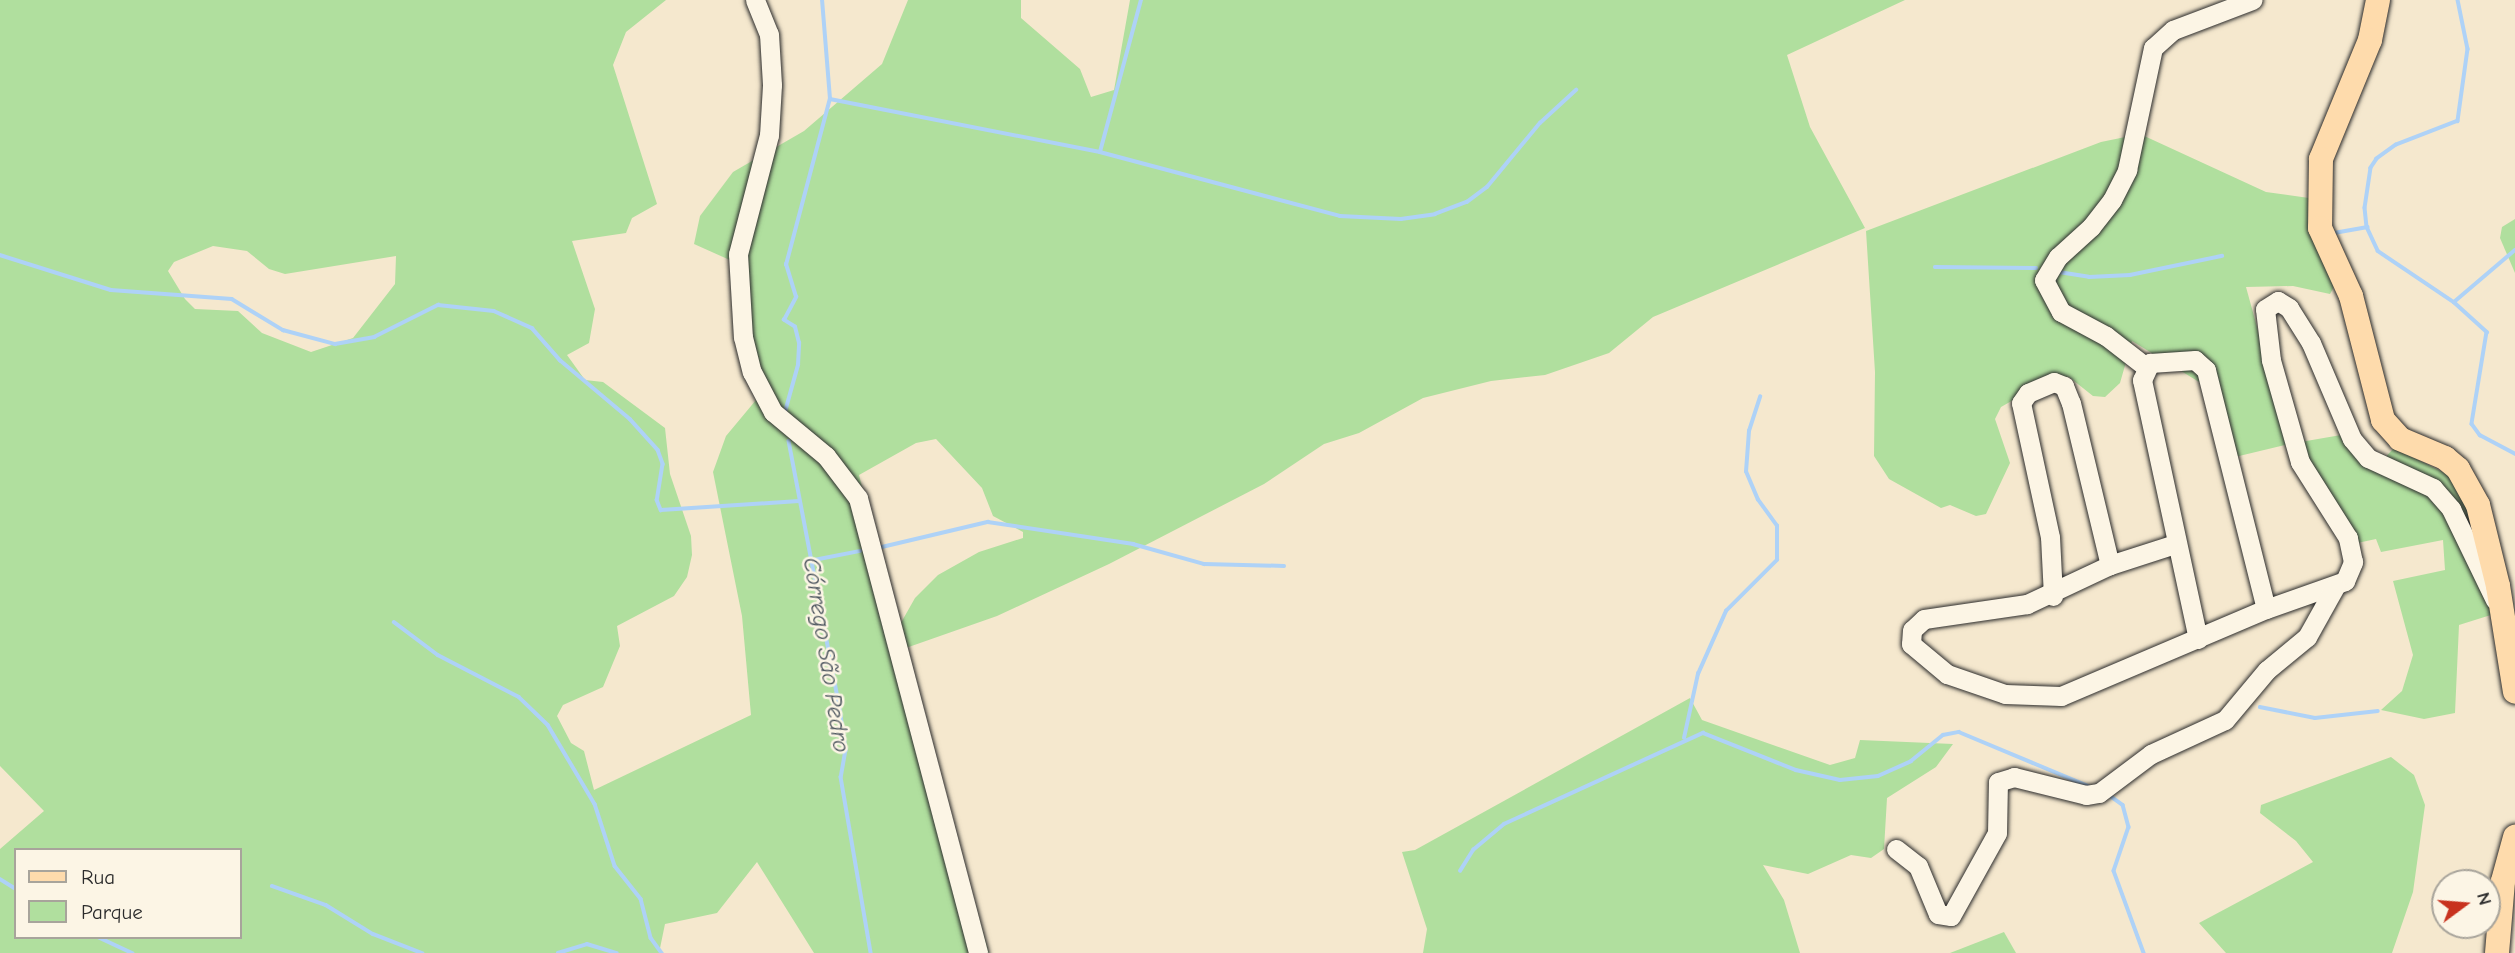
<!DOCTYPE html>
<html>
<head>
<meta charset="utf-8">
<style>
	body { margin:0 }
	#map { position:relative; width:2515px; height:953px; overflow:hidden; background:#f5e8ce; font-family:"Comic Neue",sans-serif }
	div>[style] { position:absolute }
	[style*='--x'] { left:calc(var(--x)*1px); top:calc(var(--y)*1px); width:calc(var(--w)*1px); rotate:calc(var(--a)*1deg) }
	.green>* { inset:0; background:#b0df9e }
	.stream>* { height:3.5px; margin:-1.75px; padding:0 1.75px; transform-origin:1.75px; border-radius:1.75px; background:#aed2f7 }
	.roads { filter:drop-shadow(0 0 2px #2b2b2b) drop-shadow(0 0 2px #2b2b2b) }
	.minor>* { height:19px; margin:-9.5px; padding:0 9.5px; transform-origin:9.5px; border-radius:9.5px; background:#fcf5e5 }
	.major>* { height:24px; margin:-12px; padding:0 12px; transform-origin:12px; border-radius:12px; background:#fedbac }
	span { translate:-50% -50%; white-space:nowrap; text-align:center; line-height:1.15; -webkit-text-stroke:5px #fcf5e5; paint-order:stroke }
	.water-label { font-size:24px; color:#4c555e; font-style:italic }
	.legend { position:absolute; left:14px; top:848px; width:228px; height:91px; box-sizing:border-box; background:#fcf5e5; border:2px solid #a8a49b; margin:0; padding:9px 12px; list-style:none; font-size:21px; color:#2b2b2b }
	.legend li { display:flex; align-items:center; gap:14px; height:35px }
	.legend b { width:35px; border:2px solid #a8a49b }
	.north { position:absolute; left:2431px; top:869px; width:70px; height:70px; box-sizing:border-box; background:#fcf5e5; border:2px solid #a8a49b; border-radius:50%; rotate:74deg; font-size:19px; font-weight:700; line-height:28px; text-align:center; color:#2b2b2b }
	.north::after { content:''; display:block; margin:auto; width:24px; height:32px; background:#c8321e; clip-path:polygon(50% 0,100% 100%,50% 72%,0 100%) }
</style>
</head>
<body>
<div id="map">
	<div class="green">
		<i style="clip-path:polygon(evenodd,0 0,666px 0,626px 32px,613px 65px,657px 204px,632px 218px,626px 233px,572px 241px,595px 309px,589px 343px,567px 355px,585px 380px,603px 382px,665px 428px,670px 474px,691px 536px,692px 555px,687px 577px,674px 596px,617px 626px,620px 646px,603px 687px,563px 705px,557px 716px,571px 743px,584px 751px,594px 790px,751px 715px,742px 616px,713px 472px,726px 436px,756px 400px,732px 261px,694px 244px,700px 216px,733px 172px,804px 131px,882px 64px,908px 0,1021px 0,1021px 18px,1080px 69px,1091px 97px,1114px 90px,1130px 0,1905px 0,1787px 55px,1810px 127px,1865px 228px,1653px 317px,1609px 353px,1545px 375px,1491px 381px,1423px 398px,1359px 433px,1324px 444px,1264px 484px,1109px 564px,997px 616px,903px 649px,989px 953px,814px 953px,757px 862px,717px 913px,665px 924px,659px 953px,0 953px,0 849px,44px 811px,0 766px,0 0,213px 246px,247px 251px,269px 269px,285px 274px,396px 256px,395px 284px,353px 338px,311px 352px,262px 333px,238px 311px,195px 309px,185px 299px,168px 271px,174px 262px,213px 246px,0 0,936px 439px,982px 488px,993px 516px,1023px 532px,1023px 538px,979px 552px,938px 575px,915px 598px,898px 628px,859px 475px,916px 443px,936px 439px,0 0,16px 850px,240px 850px,240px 937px,16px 937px,16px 850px)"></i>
		<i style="clip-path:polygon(2140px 134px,2266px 192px,2309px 198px,2335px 285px,2330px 294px,2293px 286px,2246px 287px,2289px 444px,2341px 435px,2375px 468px,2394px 448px,2453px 477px,2471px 504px,2494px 614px,2459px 625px,2455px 713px,2424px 719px,2381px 710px,2402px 691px,2413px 655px,2393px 581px,2445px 570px,2443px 540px,2381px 552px,2376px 539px,2348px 545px,2289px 444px,2235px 457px,2204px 385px,2132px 341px,2120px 383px,2105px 397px,2093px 396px,2069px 377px,2052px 378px,2001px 407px,1995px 419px,2010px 463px,1986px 514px,1976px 516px,1950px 505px,1941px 508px,1889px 479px,1874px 456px,1875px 372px,1866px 231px,2101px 142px)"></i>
		<i style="clip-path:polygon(2515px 219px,2515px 273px,2500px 238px,2502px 227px)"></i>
		<i style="clip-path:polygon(1690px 698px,1702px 720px,1830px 765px,1855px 758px,1860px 740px,1953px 744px,1936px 767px,1887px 798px,1884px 849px,1871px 858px,1851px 855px,1808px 874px,1763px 865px,1784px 900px,1800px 953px,1423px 953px,1427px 929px,1402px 852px,1415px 850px)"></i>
		<i style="clip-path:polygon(2391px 757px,2414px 775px,2425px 805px,2413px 892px,2392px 953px,2226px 953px,2199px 923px,2313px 862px,2296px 841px,2260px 813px,2261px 805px)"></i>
		<i style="clip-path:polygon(2004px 932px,2016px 953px,1950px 953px)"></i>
	</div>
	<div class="stream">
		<i style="--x:2458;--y:0;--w:50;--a:78.5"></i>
		<i style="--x:2468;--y:49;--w:73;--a:97.9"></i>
		<i style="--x:2458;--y:121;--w:66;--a:158.8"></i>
		<i style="--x:2396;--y:145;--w:24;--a:144"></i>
		<i style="--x:2377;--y:159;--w:11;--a:124"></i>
		<i style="--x:2371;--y:168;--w:40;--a:98.5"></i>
		<i style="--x:2365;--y:208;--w:19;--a:84"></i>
		<i style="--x:2367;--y:227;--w:26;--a:65"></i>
		<i style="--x:2378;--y:251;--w:92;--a:33.9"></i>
		<i style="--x:2454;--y:302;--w:45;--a:42.3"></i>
		<i style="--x:2487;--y:332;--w:93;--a:99.3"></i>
		<i style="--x:2472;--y:424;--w:14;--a:54"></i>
		<i style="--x:2480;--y:435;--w:40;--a:28"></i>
		<i style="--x:830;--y:99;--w:275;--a:11.1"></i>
		<i style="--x:1100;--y:152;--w:248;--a:14.9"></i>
		<i style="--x:1340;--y:216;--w:61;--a:2.8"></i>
		<i style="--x:1401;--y:219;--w:34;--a:-8"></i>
		<i style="--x:1435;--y:214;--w:34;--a:-21"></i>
		<i style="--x:1467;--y:202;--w:25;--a:-37"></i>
		<i style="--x:1487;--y:187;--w:83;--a:-50.4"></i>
		<i style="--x:1540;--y:123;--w:49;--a:-42.5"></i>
		<i style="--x:1100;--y:152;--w:157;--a:-74.9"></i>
		<i style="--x:2334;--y:233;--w:34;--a:-10"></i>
		<i style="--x:0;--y:255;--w:116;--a:17.5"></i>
		<i style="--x:111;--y:290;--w:121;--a:4.3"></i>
		<i style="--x:232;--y:299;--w:60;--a:31.3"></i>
		<i style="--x:283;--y:330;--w:54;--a:15.1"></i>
		<i style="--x:335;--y:344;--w:40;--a:-10"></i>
		<i style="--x:374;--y:337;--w:72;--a:-26.6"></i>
		<i style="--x:438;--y:305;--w:56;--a:6.1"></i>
		<i style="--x:494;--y:311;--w:42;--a:24.1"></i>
		<i style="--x:532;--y:328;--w:43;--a:48.8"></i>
		<i style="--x:560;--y:360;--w:92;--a:40.1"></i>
		<i style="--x:630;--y:419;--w:42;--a:47.9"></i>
		<i style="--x:658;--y:450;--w:15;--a:70"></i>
		<i style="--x:663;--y:464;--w:36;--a:99"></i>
		<i style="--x:657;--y:500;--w:11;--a:68"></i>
		<i style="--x:661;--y:510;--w:138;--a:-3.7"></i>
		<i style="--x:1935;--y:267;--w:101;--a:0.6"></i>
		<i style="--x:2059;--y:272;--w:30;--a:9"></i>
		<i style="--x:2089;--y:277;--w:41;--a:-2.8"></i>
		<i style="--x:2130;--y:275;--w:94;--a:-11.7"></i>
		<i style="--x:2454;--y:302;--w:80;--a:-40.4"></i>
		<i style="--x:785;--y:412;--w:49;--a:-74.5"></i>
		<i style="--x:798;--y:365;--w:22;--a:-87"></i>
		<i style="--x:799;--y:343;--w:16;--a:-104"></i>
		<i style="--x:795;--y:327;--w:13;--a:-148"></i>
		<i style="--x:784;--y:320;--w:26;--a:-62"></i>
		<i style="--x:796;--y:297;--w:34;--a:-107"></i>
		<i style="--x:786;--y:265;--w:172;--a:-75.2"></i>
		<i style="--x:830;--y:99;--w:99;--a:-94.6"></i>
		<i style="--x:789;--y:441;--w:266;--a:79.2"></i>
		<i style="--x:839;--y:702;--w:49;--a:81.7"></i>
		<i style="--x:846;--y:750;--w:27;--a:100"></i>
		<i style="--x:841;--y:777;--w:179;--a:80.3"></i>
		<i style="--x:882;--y:547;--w:109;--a:-13.3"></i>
		<i style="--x:988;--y:522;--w:147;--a:8.6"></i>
		<i style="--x:1133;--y:544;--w:74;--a:15.7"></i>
		<i style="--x:1204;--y:564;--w:80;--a:1.4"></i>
		<i style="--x:809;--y:561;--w:52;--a:-11.1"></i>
		<i style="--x:394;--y:622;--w:55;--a:36.9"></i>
		<i style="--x:438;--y:655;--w:91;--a:27.4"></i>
		<i style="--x:519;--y:697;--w:40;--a:44"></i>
		<i style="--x:548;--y:725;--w:92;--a:59.3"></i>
		<i style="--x:595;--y:804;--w:65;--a:72.1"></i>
		<i style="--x:615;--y:866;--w:42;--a:51.8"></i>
		<i style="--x:641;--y:899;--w:40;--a:75.6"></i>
		<i style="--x:651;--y:938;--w:19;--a:54"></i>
		<i style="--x:2260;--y:707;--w:56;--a:11.3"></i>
		<i style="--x:2315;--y:718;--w:63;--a:-6.3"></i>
		<i style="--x:1684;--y:738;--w:66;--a:-77.7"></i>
		<i style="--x:1698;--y:674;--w:69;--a:-66"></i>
		<i style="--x:1726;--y:611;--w:72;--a:-45"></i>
		<i style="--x:1777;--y:560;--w:34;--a:-90"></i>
		<i style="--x:1777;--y:526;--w:32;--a:-126"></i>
		<i style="--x:1758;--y:500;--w:30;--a:-113"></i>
		<i style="--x:1746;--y:472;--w:41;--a:-85.8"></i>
		<i style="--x:1749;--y:431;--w:36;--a:-72"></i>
		<i style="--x:2109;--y:795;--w:17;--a:36"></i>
		<i style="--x:2123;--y:805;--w:23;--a:75"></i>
		<i style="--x:2129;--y:827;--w:46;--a:108.8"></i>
		<i style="--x:2114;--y:871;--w:87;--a:69.9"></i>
		<i style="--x:1460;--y:871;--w:25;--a:-58"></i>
		<i style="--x:1473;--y:850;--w:40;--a:-40"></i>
		<i style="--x:1504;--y:824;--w:219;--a:-24.6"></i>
		<i style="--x:1703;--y:733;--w:100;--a:21.7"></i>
		<i style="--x:1796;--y:770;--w:45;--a:12.8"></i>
		<i style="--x:1840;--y:780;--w:38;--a:-6"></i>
		<i style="--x:1878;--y:776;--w:36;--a:-24"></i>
		<i style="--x:1911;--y:761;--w:41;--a:-39.1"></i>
		<i style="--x:1943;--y:735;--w:16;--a:-11"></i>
		<i style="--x:1959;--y:732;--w:140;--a:22.7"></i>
		<i style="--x:0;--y:879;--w:19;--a:32"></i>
		<i style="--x:272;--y:886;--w:57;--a:19.4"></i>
		<i style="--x:326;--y:905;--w:55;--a:31.7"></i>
		<i style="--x:373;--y:934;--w:53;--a:21.2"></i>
		<i style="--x:98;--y:937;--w:38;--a:25"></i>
		<i style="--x:558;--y:953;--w:30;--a:-17"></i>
		<i style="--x:587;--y:944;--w:31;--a:17"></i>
	</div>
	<div class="roads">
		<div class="minor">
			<i style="--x:755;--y:0;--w:37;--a:68"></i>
			<i style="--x:769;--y:34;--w:51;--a:86.6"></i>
			<i style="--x:772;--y:85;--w:50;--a:93.4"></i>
			<i style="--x:769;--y:135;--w:123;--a:104.6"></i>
			<i style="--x:738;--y:254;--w:83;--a:86.6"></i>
			<i style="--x:743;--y:337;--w:36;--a:76"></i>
			<i style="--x:752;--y:372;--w:45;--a:62.3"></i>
			<i style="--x:773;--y:412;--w:69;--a:39.7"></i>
			<i style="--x:826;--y:456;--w:53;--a:52.7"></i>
			<i style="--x:858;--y:498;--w:471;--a:75.2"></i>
			<i style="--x:2146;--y:367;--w:51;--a:-142.2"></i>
			<i style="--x:2106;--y:336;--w:51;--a:-151.9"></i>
			<i style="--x:2061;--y:312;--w:36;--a:-118"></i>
			<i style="--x:2044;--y:280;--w:27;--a:-59"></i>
			<i style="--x:2058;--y:257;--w:45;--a:-42.3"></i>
			<i style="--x:2091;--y:227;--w:34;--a:-52"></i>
			<i style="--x:2112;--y:200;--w:34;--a:-63"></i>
			<i style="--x:2127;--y:170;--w:125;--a:-78"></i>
			<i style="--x:2153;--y:48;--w:27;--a:-42"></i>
			<i style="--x:2173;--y:30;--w:85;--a:-20.8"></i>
			<i style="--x:2175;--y:544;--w:68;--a:162.1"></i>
			<i style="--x:2110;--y:565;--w:92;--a:154.8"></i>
			<i style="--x:2027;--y:604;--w:104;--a:171.7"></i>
			<i style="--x:1924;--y:619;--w:16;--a:137"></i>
			<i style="--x:1912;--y:630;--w:14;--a:94"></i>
			<i style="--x:1911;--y:644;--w:47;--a:39.8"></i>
			<i style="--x:1947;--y:674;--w:61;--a:19"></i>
			<i style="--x:2005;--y:694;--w:56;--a:2"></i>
			<i style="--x:2061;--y:696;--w:223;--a:-23"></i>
			<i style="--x:2266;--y:609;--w:84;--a:-19.5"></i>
			<i style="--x:2345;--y:581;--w:21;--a:-67"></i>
			<i style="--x:2353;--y:562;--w:25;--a:-102"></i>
			<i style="--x:2348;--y:538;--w:90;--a:-122.3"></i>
			<i style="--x:2300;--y:462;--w:106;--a:-105.9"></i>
			<i style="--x:2271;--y:360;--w:51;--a:-96.7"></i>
			<i style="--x:2265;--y:309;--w:15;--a:-32"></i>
			<i style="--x:2278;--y:301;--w:13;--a:32"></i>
			<i style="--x:2289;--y:308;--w:41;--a:57.8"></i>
			<i style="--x:2311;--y:343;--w:104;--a:66.9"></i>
			<i style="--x:2352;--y:439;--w:25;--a:50"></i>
			<i style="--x:2368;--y:458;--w:72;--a:24.8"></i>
			<i style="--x:2433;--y:488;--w:28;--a:49"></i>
			<i style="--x:2451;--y:509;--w:101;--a:64.2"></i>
			<i style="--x:2053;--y:596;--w:59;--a:-92.9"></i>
			<i style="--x:2050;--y:537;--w:137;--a:-102.2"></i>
			<i style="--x:2021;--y:403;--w:12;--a:-55"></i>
			<i style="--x:2028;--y:393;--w:28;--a:-23"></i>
			<i style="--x:2054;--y:382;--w:11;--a:22"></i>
			<i style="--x:2064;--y:386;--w:18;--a:68"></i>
			<i style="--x:2071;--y:403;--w:167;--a:76.5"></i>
			<i style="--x:2198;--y:639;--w:265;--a:-102.2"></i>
			<i style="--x:2142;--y:380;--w:19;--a:-65"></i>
			<i style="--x:2150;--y:363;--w:45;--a:-3.8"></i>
			<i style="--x:2195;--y:360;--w:15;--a:42"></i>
			<i style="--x:2206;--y:370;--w:246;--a:75.9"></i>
			<i style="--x:1896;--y:849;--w:28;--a:38"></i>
			<i style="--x:1918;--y:866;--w:52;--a:67.4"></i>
			<i style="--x:1938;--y:914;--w:13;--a:9"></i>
			<i style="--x:1951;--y:916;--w:95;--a:-61"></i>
			<i style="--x:1997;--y:833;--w:51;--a:-88.9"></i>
			<i style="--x:1998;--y:782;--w:17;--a:-17"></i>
			<i style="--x:2014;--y:777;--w:74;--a:14"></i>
			<i style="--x:2086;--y:795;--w:13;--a:-9"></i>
			<i style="--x:2099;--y:793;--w:65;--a:-36.9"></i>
			<i style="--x:2151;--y:754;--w:81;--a:-24.7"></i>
			<i style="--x:2225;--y:720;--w:65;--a:-50"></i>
			<i style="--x:2267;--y:670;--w:52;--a:-39.5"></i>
			<i style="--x:2307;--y:637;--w:57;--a:-60.8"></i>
		</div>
		<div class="major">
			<i style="--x:2378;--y:0;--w:41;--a:101.3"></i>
			<i style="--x:2370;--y:40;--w:129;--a:112.4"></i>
			<i style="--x:2321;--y:159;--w:69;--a:90.8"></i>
			<i style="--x:2320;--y:228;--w:75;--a:65.5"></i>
			<i style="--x:2351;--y:296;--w:128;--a:75.5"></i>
			<i style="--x:2383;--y:420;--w:25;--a:48"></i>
			<i style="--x:2400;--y:439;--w:49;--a:22.9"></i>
			<i style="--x:2445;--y:458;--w:17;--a:40"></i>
			<i style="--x:2458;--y:469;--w:41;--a:60.9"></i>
			<i style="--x:2478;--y:505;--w:83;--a:76.1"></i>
			<i style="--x:2498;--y:586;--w:107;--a:80.9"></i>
			<i style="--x:2497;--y:953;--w:72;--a:-85.2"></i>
			<i style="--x:2503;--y:881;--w:46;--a:-74.7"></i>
		</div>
	</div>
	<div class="water-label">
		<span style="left:826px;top:655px;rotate:81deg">Córrego São Pedro</span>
	</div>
	<ul class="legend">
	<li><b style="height:9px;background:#fedbac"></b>Rua</li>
	<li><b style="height:19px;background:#b0df9e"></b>Parque</li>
	</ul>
	<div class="north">N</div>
</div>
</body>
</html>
